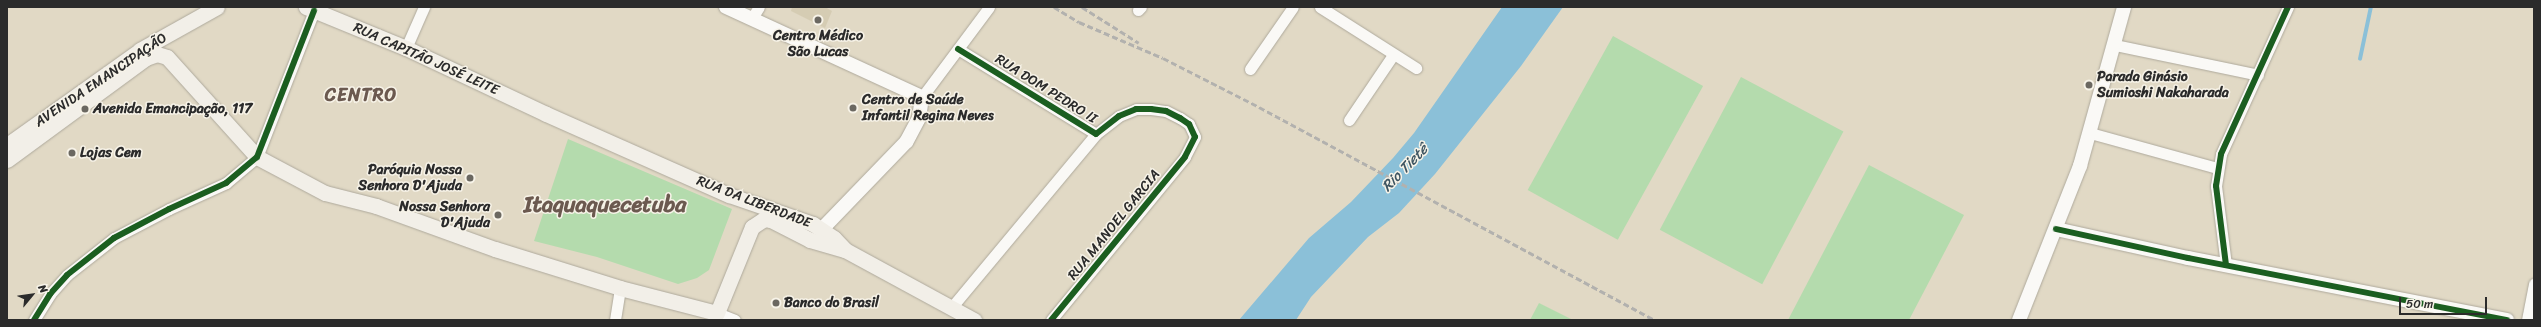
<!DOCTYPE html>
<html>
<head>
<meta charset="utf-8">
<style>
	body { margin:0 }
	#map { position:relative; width:2541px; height:327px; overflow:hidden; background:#e1d9c5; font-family:Sriracha,sans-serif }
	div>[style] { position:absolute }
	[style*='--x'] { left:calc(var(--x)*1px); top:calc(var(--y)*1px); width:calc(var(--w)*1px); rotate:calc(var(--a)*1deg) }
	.built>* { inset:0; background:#d5ccb3 }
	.green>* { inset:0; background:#b4dbad; transform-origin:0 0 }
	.water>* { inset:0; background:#8bc0d8 }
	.stream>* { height:3.5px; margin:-1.75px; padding:0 1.75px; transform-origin:1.75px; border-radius:1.75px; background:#8bc0d8 }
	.roads { filter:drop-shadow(0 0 1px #aea99c) drop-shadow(0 0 1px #aea99c) }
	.minor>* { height:11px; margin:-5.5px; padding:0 5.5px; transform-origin:5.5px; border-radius:5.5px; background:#faf9f6 }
	.tertiary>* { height:14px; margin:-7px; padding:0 7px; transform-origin:7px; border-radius:7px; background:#faf9f6 }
	.secondary>* { height:15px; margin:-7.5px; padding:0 7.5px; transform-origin:7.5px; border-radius:7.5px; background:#f2efe8 }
	.rail>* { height:3px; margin-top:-1.5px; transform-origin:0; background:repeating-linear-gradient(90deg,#b2b1ae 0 6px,transparent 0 9px) }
	.cycleway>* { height:6px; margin:-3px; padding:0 3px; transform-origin:3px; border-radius:3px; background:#1b5e20 }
	.dots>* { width:11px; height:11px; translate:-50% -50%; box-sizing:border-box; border:2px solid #f7f3e8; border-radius:50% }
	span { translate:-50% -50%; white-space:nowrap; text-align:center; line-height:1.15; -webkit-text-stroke:3px #f7f3e8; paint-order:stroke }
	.poi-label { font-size:14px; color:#2b2b2b; font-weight:700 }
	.left { translate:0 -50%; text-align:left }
	.right { translate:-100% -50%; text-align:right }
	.street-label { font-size:14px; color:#2b2b2b }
	.water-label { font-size:15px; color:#3d5461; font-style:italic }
	.district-label { font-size:18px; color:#6b594f; font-weight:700; letter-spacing:1px }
	.town-label { font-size:22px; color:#6b594f; font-weight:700 }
	.frame { position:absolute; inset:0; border:8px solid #2b2b2b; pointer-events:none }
	.north { position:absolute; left:12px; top:275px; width:40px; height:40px; -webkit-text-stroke:3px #f7f3e8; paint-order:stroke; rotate:61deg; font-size:11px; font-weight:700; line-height:16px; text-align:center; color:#2b2b2b }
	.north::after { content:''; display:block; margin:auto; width:14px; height:18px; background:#2b2b2b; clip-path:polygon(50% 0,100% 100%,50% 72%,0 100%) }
	.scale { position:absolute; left:2399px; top:297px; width:88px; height:18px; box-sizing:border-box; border:2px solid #2b2b2b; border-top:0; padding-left:5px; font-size:12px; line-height:14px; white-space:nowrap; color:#2b2b2b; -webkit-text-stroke:3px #f7f3e8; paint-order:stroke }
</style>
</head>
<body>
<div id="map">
	<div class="built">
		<i style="clip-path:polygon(792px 7px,825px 7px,832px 11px,825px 28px,791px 11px)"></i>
	</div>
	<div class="green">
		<i style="left:1613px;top:36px;width:103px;height:176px;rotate:29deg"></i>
		<i style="left:1741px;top:77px;width:116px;height:173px;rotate:28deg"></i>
		<i style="clip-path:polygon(568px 139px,732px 209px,709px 270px,697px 278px,678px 284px,597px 257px,534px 241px)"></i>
		<i style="clip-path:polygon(1869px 165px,1964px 215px,1909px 320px,1788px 320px)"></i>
		<i style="clip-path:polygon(1539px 303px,1573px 320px,1530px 320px)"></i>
	</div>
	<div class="water">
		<i style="clip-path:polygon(1502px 7px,1563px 7px,1521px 66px,1435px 174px,1399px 213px,1368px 237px,1311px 297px,1296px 320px,1239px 320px,1309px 238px,1351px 202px,1393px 158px,1414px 133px)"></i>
	</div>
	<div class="stream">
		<i style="--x:2360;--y:59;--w:53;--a:-78.1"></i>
	</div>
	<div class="roads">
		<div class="minor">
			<i style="--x:1320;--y:7;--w:114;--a:32.4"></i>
			<i style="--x:1138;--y:10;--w:4;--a:-45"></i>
			<i style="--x:752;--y:18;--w:13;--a:-58"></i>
			<i style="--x:2115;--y:45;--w:146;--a:11.8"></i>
			<i style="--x:406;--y:48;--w:45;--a:-66.3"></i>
			<i style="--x:958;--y:49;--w:162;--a:31.6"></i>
			<i style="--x:1096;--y:134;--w:29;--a:-38"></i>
			<i style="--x:1119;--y:116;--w:18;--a:-22"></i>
			<i style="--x:1136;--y:109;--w:15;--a:0"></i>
			<i style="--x:1151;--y:109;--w:15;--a:8"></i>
			<i style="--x:1166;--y:111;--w:16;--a:27"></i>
			<i style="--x:1180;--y:118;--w:11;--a:34"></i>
			<i style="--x:1189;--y:124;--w:14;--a:65"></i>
			<i style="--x:1195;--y:137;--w:22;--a:117"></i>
			<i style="--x:1185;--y:157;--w:211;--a:129.4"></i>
			<i style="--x:1250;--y:69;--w:75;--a:-55.3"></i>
			<i style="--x:922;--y:97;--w:112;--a:-53.3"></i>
			<i style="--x:1349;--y:120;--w:78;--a:-55.9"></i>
			<i style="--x:2090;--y:133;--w:132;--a:15.4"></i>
			<i style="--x:2226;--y:265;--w:80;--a:-97.2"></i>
			<i style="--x:2216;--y:186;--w:32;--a:-81"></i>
			<i style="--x:2221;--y:154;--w:162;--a:-65.5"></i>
			<i style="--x:951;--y:308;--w:226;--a:-50.2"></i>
			<i style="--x:717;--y:313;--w:19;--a:21"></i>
			<i style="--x:34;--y:320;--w:31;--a:-58"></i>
			<i style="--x:50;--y:294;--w:25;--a:-48"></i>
			<i style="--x:67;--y:275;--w:60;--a:-38.2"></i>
			<i style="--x:114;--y:238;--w:62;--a:-27.8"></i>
			<i style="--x:169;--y:209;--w:63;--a:-24.5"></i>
			<i style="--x:226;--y:183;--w:40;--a:-40"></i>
			<i style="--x:257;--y:157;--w:157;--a:-68.7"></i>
			<i style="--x:615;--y:320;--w:32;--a:-81"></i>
			<i style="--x:2527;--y:320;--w:37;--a:-79"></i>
		</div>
		<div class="tertiary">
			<i style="--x:726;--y:7;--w:216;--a:24.7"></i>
			<i style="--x:922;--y:97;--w:21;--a:98"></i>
			<i style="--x:919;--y:118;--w:27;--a:118"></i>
			<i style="--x:906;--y:142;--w:121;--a:134"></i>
			<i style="--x:2056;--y:229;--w:135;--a:12.4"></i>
			<i style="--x:2188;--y:258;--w:325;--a:11"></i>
			<i style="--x:2019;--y:320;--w:166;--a:-68.4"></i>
			<i style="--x:2080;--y:166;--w:165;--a:-74.5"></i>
		</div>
		<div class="secondary">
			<i style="--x:306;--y:7;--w:108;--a:22.3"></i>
			<i style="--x:406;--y:48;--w:155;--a:25.2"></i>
			<i style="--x:546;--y:114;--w:200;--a:23.9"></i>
			<i style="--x:729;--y:195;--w:89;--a:19"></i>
			<i style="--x:813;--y:224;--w:25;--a:34"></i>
			<i style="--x:834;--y:238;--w:16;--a:47"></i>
			<i style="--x:845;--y:250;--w:147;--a:28.5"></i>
			<i style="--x:7;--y:145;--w:163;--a:-35.5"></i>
			<i style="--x:140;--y:50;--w:88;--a:-29.2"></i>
			<i style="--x:7;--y:160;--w:172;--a:-36.3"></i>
			<i style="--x:146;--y:58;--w:12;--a:-20"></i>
			<i style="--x:157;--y:54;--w:10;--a:17"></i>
			<i style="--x:167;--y:57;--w:135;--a:48"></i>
			<i style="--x:257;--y:157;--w:77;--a:27.9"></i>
			<i style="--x:325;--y:193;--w:53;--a:14.3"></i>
			<i style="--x:376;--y:206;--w:127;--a:19.9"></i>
			<i style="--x:495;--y:249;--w:131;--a:17.3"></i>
			<i style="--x:620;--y:288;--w:100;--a:14.5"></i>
			<i style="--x:717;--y:313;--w:93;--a:-67.9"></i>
			<i style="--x:752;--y:227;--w:14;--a:-34"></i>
			<i style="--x:764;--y:219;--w:7;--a:8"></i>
			<i style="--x:771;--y:220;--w:44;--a:27.1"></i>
			<i style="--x:810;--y:240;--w:36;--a:16"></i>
		</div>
	</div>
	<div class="rail">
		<i style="--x:1054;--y:7;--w:29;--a:31"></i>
		<i style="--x:1079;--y:22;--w:91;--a:23.2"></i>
		<i style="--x:1163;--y:58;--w:108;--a:27"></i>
		<i style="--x:1259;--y:107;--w:449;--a:28.3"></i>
		<i style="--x:1082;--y:7;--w:67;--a:32.3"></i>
	</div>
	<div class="cycleway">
		<i style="--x:958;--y:49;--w:162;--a:31.6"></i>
		<i style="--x:1096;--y:134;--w:29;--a:-38"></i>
		<i style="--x:1119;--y:116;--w:18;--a:-22"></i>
		<i style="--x:1136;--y:109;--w:15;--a:0"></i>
		<i style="--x:1151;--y:109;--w:15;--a:8"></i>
		<i style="--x:1166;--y:111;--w:16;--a:27"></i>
		<i style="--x:1180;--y:118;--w:11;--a:34"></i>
		<i style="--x:1189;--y:124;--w:14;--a:65"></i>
		<i style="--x:1195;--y:137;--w:22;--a:117"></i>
		<i style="--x:1185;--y:157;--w:211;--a:129.4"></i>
		<i style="--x:2056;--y:229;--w:135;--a:12.4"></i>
		<i style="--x:2188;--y:258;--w:325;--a:11"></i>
		<i style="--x:2226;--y:265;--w:80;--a:-97.2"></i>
		<i style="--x:2216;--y:186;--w:32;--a:-81"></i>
		<i style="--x:2221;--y:154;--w:162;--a:-65.5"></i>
		<i style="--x:34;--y:320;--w:31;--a:-58"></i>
		<i style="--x:50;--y:294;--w:25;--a:-48"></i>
		<i style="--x:67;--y:275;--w:60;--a:-38.2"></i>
		<i style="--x:114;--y:238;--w:62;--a:-27.8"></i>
		<i style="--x:169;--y:209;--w:63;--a:-24.5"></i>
		<i style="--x:226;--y:183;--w:40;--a:-40"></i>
		<i style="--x:257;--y:157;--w:157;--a:-68.7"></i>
	</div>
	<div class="dots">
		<i style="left:818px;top:20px;background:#6b6861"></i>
		<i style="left:2089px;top:85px;background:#6b6861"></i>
		<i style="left:853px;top:108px;background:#6b6861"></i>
		<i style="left:85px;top:109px;background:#6b6861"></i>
		<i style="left:72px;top:153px;background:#6b6861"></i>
		<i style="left:470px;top:178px;background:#6b6861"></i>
		<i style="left:498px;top:215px;background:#6b6861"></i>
		<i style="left:776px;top:303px;background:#6b6861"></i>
	</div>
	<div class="poi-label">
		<span style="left:818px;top:44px">Centro Médico<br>São Lucas</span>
		<span class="left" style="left:2097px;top:85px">Parada Ginásio<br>Sumioshi Nakaharada</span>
		<span class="left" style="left:862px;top:108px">Centro de Saúde<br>Infantil Regina Neves</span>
		<span class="left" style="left:93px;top:109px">Avenida Emancipação, 117</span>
		<span class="left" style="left:80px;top:153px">Lojas Cem</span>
		<span class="right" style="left:462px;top:178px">Paróquia Nossa<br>Senhora D'Ajuda</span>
		<span class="right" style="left:490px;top:215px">Nossa Senhora<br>D'Ajuda</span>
		<span class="left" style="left:784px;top:303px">Banco do Brasil</span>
	</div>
	<div class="street-label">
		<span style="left:426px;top:59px;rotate:24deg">RUA CAPITÃO JOSÉ LEITE</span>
		<span style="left:101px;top:80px;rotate:-34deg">AVENIDA EMANCIPAÇÃO</span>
		<span style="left:1046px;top:89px;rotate:32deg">RUA DOM PEDRO II</span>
		<span style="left:754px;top:202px;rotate:21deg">RUA DA LIBERDADE</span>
		<span style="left:1114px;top:225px;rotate:-51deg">RUA MANOEL GARCIA</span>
	</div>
	<div class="water-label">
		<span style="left:1405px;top:168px;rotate:-46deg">Rio Tietê</span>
	</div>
	<div class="district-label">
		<span style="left:361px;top:95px">CENTRO</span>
	</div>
	<div class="town-label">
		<span style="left:605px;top:205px">Itaquaquecetuba</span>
	</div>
	<div class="frame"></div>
	<div class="north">N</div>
	<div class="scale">50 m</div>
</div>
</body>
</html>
